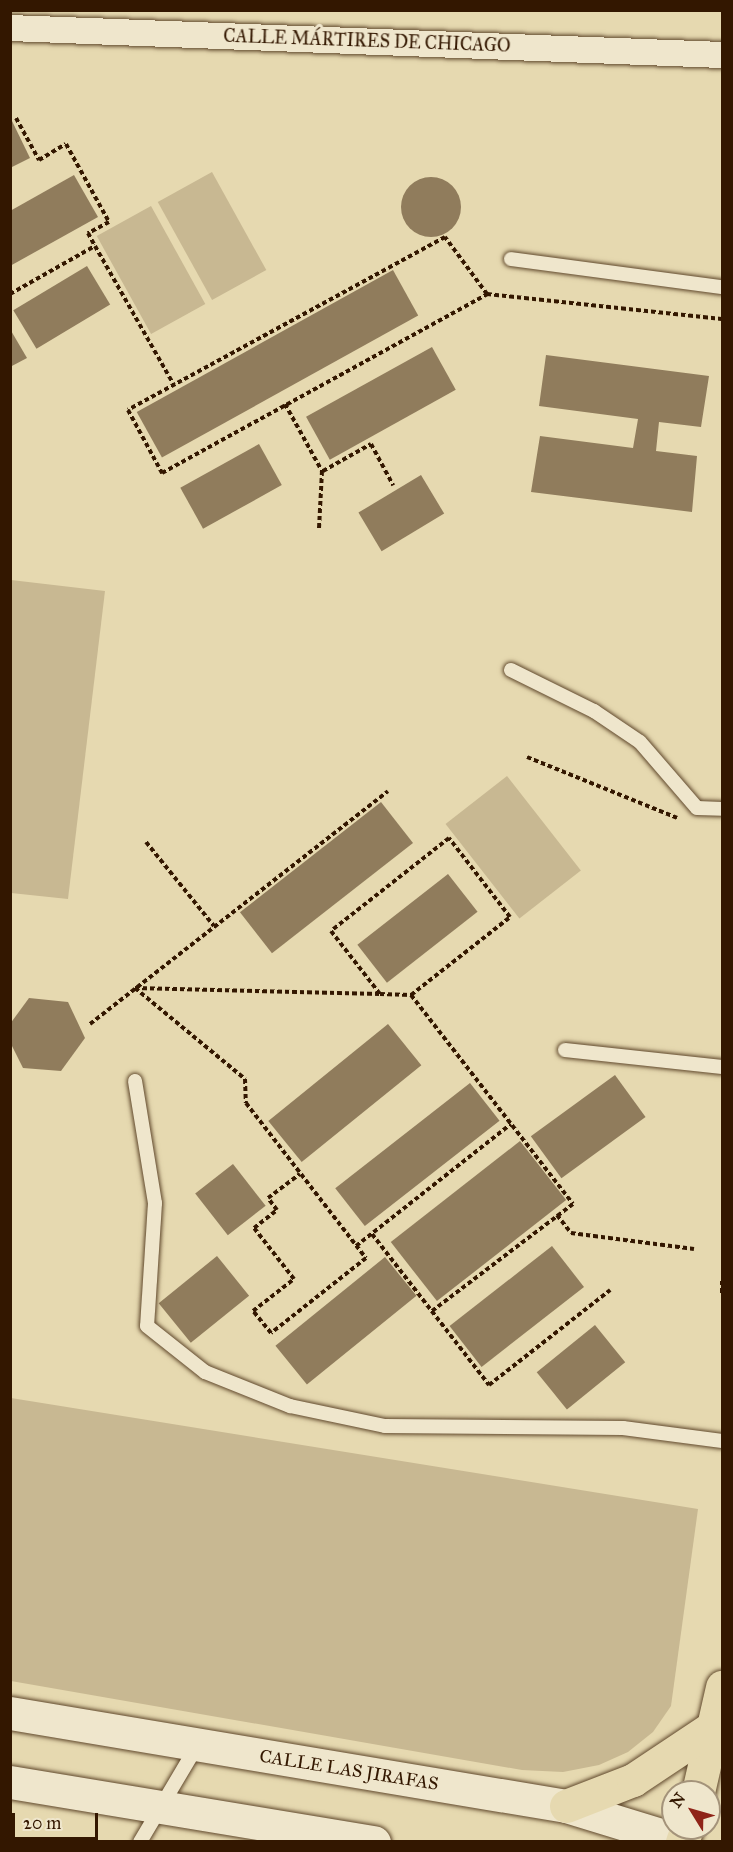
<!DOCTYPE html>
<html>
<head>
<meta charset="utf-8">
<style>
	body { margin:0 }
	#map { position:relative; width:733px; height:1852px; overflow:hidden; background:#e6d9b0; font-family:"IM FELL Great Primer",serif }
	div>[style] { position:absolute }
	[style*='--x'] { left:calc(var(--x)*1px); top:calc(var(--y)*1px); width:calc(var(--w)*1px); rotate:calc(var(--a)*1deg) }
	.green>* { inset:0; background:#c8b892; transform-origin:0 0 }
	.building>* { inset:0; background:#907c5c; transform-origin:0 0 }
	.round { border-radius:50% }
	.path>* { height:4px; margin-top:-2px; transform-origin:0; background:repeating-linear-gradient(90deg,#331700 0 4.5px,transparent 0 7.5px) }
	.roads { filter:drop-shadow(0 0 2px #60482c) drop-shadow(0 0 2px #60482c) }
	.lane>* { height:14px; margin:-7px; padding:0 7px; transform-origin:7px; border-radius:7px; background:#efe6cc }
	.street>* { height:26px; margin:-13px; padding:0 13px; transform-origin:13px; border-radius:13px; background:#efe6cc }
	.secondary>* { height:33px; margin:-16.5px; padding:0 16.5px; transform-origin:16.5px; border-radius:16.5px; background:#efe6cc }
	.primary>* { height:33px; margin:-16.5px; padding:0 16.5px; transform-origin:16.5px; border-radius:16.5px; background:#e6d9b0 }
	span { translate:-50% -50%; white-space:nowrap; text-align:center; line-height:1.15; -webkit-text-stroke:6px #efe6cc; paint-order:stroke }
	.street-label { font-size:18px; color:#331700 }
	.frame { position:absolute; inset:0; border:12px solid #331700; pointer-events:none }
	.north { position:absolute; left:661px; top:1780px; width:60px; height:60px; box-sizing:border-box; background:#efe6cc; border:2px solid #a4937a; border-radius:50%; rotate:307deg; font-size:16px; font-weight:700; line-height:24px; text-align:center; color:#331700 }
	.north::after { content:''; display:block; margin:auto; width:21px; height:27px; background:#8f2418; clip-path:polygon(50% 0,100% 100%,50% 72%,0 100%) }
	.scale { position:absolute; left:12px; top:1813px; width:86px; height:27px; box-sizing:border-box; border:3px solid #331700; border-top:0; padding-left:8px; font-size:18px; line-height:21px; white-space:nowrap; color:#331700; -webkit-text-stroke:4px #efe6cc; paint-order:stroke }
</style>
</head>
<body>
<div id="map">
	<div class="green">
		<i style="left:212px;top:172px;width:112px;height:62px;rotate:61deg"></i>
		<i style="left:151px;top:206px;width:112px;height:62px;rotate:61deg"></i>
		<i style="clip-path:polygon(11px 580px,105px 591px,68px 899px,11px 893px)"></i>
		<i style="left:507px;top:776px;width:120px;height:78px;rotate:52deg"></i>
		<i style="clip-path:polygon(11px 1398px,698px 1509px,671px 1706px,653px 1732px,628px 1752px,599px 1765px,563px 1772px,522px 1770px,11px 1681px)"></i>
	</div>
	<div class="building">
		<i style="clip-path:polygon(12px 121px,30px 158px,10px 168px,10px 122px)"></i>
		<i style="clip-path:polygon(74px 175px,98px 217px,10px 266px,10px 211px)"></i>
		<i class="round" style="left:401px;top:177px;width:60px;height:60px"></i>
		<i style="left:87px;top:266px;width:45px;height:86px;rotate:59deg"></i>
		<i style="left:393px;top:270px;width:52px;height:293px;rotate:61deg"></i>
		<i style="clip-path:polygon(10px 329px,27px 358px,10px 367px)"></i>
		<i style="left:432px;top:347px;width:49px;height:144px;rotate:61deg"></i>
		<i style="clip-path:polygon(546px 355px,709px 376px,701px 427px,659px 422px,656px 451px,697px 456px,692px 512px,531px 492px,540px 436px,633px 448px,638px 419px,539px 406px)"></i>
		<i style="left:259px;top:444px;width:47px;height:90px;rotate:61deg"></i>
		<i style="left:421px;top:475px;width:45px;height:73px;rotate:59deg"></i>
		<i style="left:381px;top:802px;width:52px;height:179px;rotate:52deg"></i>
		<i style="left:448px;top:874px;width:48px;height:115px;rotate:52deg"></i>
		<i style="clip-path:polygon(29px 998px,68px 1002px,85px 1038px,61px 1071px,23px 1068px,10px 1042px,10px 1024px)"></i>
		<i style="left:388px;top:1024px;width:53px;height:154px;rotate:51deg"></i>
		<i style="left:615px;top:1075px;width:52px;height:104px;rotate:54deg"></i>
		<i style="left:470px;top:1083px;width:48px;height:171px;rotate:52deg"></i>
		<i style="left:520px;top:1141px;width:75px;height:164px;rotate:52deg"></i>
		<i style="left:233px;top:1164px;width:53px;height:48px;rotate:52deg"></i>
		<i style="left:552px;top:1246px;width:52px;height:130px;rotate:52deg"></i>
		<i style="left:217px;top:1256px;width:51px;height:75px;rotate:51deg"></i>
		<i style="left:385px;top:1257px;width:50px;height:141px;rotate:51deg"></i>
		<i style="left:595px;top:1325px;width:48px;height:75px;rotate:51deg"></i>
	</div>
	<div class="path">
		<i style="--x:16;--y:118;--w:48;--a:61.3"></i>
		<i style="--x:39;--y:160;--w:31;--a:-31"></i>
		<i style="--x:66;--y:144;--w:89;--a:61.1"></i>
		<i style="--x:109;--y:222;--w:24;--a:152"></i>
		<i style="--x:88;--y:233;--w:15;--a:62"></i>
		<i style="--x:10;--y:294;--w:98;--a:-29.5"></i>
		<i style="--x:95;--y:246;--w:160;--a:60.4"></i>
		<i style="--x:487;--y:294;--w:71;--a:-126.4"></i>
		<i style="--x:445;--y:237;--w:361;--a:151.4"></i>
		<i style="--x:128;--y:410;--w:72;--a:61.6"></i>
		<i style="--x:162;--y:473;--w:371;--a:-28.8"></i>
		<i style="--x:487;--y:294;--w:236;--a:6.1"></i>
		<i style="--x:285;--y:404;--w:77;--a:61.1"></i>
		<i style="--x:322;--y:471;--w:58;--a:93"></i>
		<i style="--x:323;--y:471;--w:55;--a:-29.4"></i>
		<i style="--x:371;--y:444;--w:47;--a:61.8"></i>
		<i style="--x:527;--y:757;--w:162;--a:22.1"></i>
		<i style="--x:146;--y:842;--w:108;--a:51"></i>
		<i style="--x:135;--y:988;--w:245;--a:1.4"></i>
		<i style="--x:380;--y:994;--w:31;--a:2"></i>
		<i style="--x:411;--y:995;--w:126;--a:-38.2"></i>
		<i style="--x:510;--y:917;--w:100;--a:-127.7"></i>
		<i style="--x:449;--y:838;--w:150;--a:141.8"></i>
		<i style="--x:331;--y:931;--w:80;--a:52.1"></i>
		<i style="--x:135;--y:988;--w:143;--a:39.6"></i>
		<i style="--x:245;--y:1079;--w:24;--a:88"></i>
		<i style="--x:246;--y:1103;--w:196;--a:52.3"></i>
		<i style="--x:366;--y:1258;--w:121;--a:141.7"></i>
		<i style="--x:271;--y:1333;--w:28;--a:-129"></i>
		<i style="--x:253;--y:1311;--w:52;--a:-38"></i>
		<i style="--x:294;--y:1279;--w:65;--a:-128.1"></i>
		<i style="--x:254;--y:1228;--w:29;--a:-38"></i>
		<i style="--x:277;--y:1210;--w:15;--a:-127"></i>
		<i style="--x:268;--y:1198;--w:40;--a:-37"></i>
		<i style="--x:411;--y:995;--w:264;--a:52.2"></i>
		<i style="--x:573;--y:1204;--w:177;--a:142.8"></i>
		<i style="--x:90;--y:1024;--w:378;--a:-38"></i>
		<i style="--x:557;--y:1215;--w:23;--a:52"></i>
		<i style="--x:571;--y:1233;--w:124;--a:7.4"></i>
		<i style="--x:372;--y:1234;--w:191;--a:52.2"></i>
		<i style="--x:489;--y:1385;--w:154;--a:-38.1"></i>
		<i style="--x:356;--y:1246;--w:197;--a:-38.2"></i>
		<i style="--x:722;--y:1281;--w:14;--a:90"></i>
	</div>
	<div class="roads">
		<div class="lane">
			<i style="--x:511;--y:259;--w:213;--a:7.6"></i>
			<i style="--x:511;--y:670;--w:93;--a:26.3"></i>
			<i style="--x:594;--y:711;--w:55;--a:34"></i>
			<i style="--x:640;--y:742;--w:87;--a:49.2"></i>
			<i style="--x:697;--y:808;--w:25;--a:2"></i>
			<i style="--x:565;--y:1050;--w:158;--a:6.2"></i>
			<i style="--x:135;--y:1081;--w:124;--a:80.7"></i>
			<i style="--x:155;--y:1203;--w:123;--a:93.7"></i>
			<i style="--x:147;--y:1326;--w:74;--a:38.4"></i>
			<i style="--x:205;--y:1372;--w:92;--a:21.8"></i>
			<i style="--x:290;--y:1406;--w:97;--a:11.9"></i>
			<i style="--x:385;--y:1426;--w:238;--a:0.5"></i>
			<i style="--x:623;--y:1428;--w:100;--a:7.5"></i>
			<i style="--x:140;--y:1842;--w:112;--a:-59.3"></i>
		</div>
		<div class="street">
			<i style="--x:10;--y:28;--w:713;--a:2.17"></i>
		</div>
		<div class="secondary">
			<i style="--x:10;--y:1713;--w:564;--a:9.5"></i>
			<i style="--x:566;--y:1806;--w:123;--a:17"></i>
			<i style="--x:10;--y:1782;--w:369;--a:9.4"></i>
		</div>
		<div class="primary">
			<i style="--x:698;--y:1792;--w:108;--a:-77.1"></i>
			<i style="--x:566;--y:1806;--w:72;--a:-21.2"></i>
			<i style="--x:633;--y:1780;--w:97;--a:-33.7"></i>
			<i style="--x:682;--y:1842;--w:15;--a:-70"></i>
		</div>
	</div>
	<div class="street-label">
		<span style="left:367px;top:41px;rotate:2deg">CALLE MÁRTIRES DE CHICAGO</span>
		<span style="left:349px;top:1770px;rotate:9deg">CALLE LAS JIRAFAS</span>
	</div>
	<div class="frame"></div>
	<div class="north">N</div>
	<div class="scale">20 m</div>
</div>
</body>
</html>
